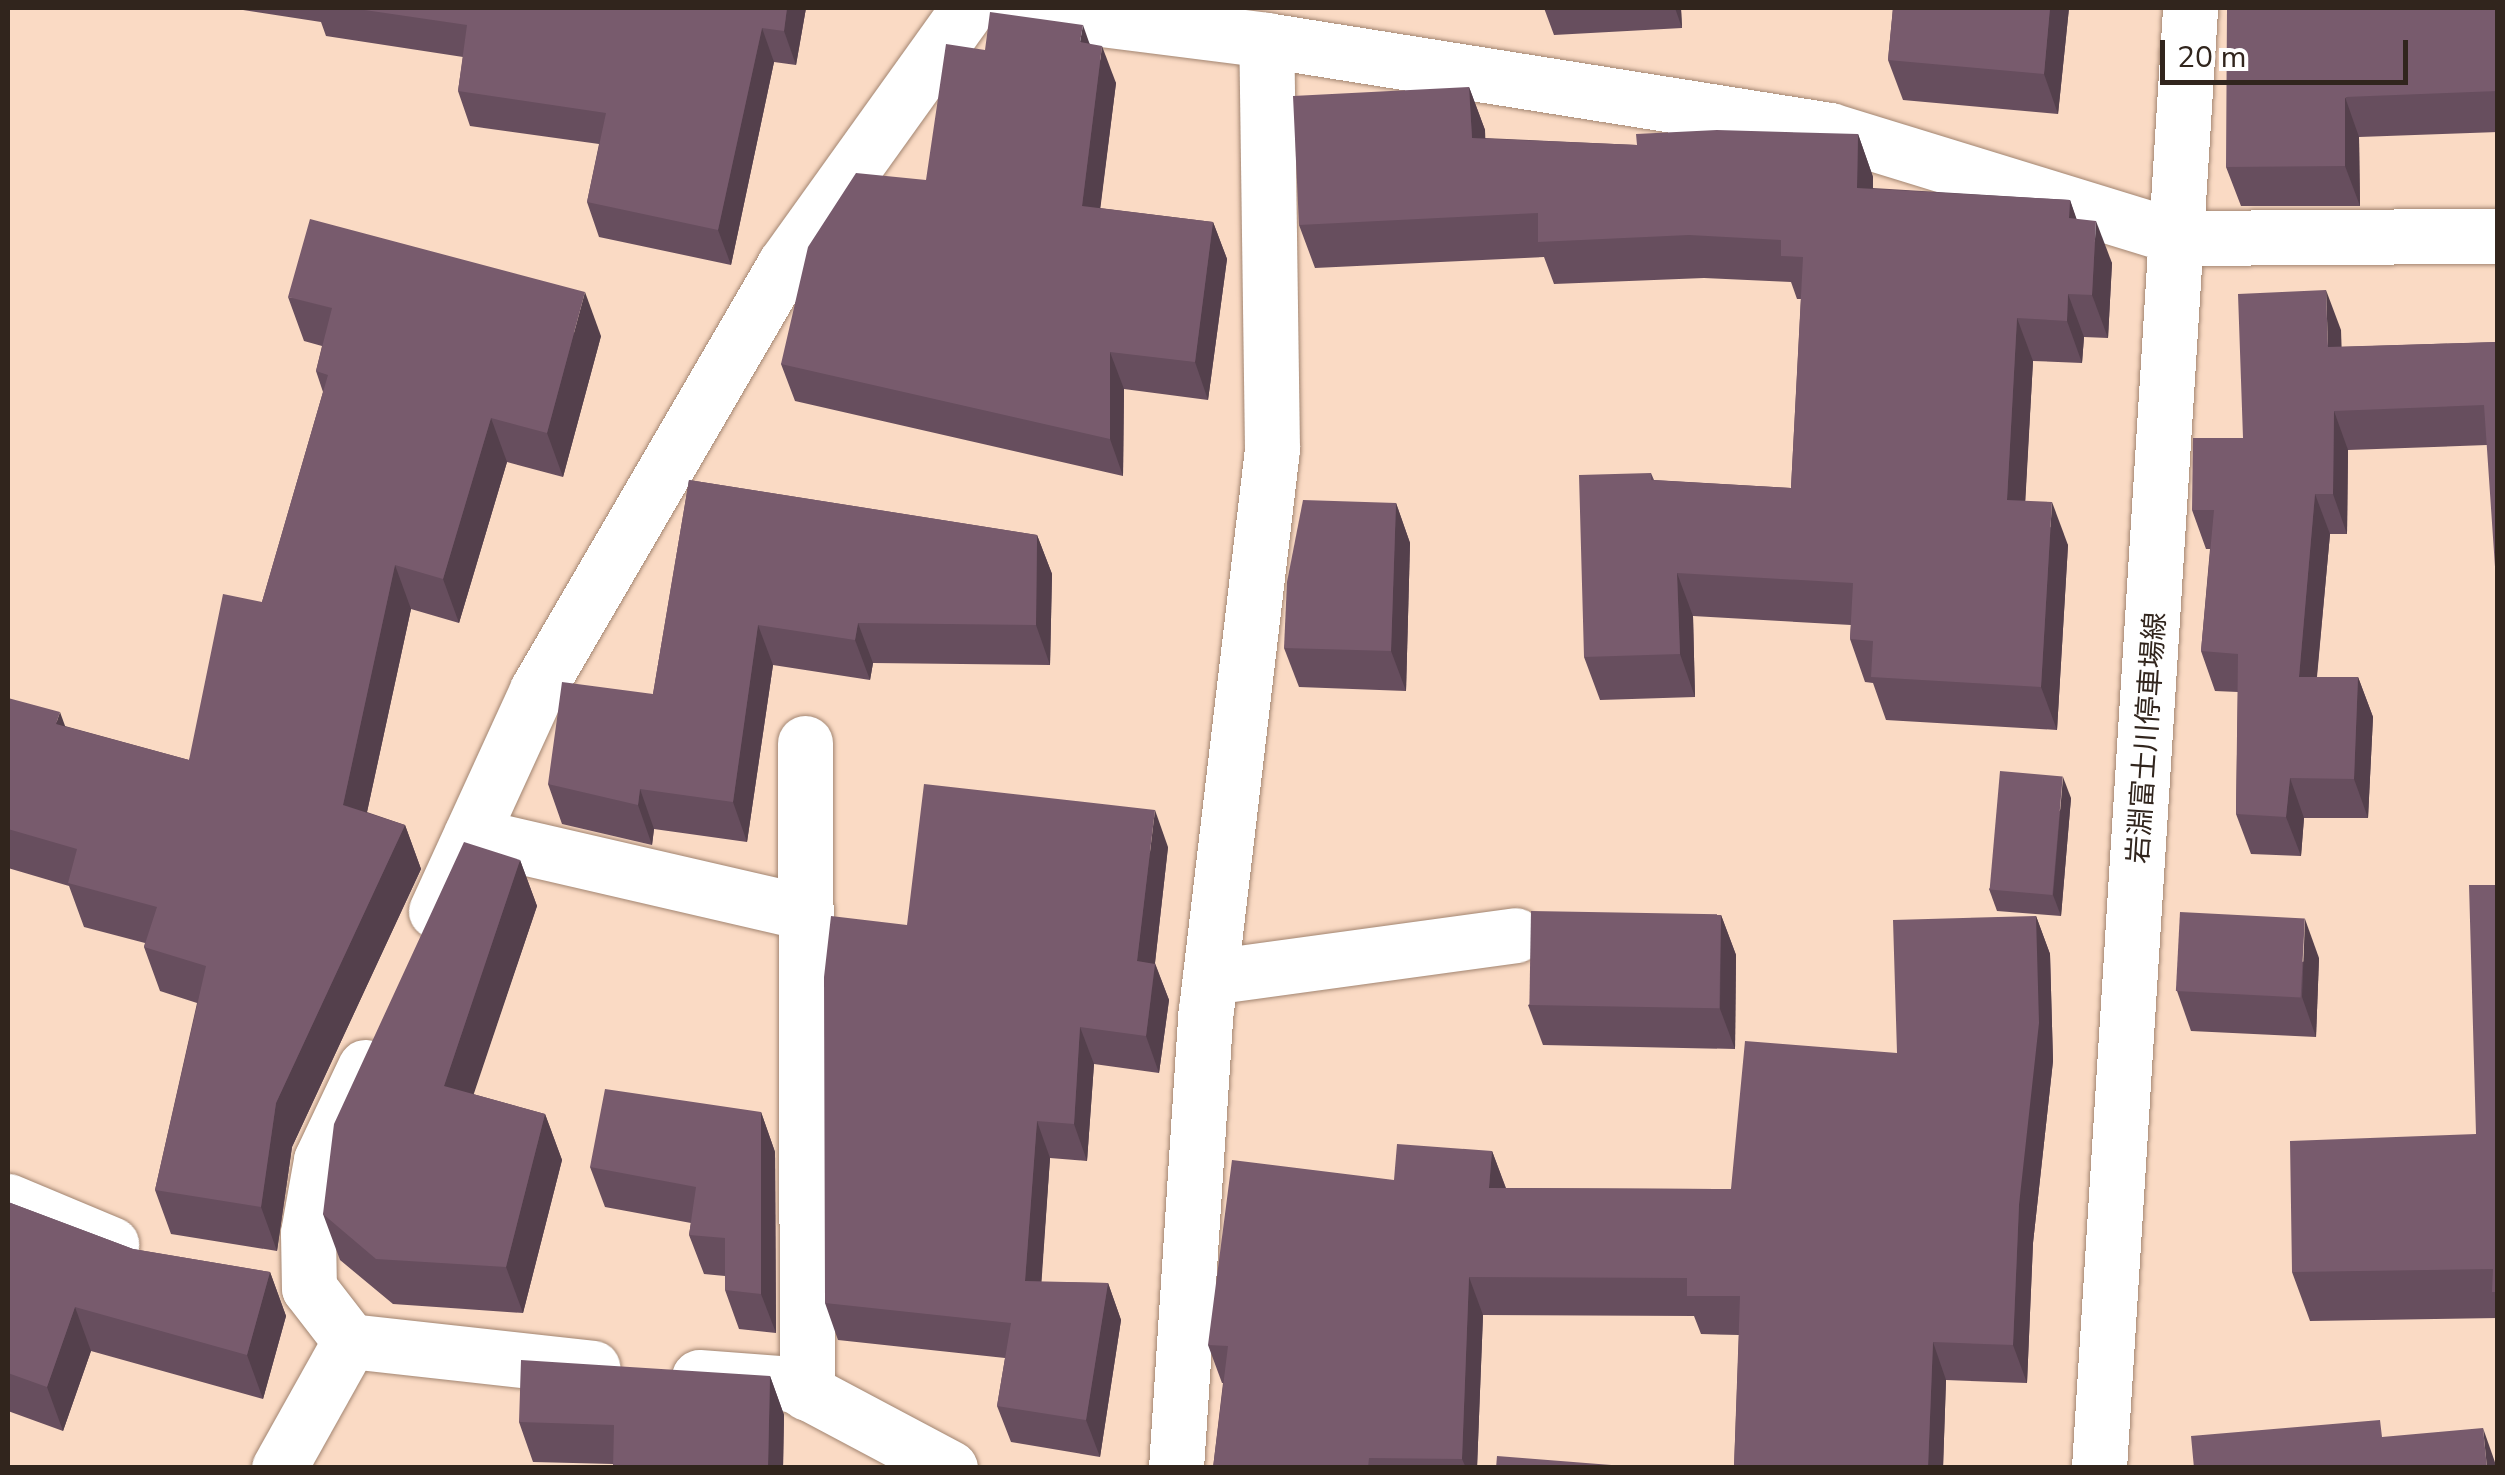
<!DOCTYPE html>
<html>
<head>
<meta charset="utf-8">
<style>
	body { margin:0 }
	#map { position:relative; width:2505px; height:1475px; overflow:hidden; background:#fadac4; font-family:"Nunito Sans","Noto Sans JP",sans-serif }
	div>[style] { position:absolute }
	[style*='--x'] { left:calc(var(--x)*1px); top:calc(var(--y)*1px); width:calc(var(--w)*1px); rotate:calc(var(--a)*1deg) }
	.roads { filter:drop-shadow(0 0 2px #a28571) drop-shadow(0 0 2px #a28571) }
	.street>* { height:55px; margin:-27.5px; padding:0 27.5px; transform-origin:27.5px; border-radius:27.5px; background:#fff }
	.secondary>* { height:55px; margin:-27.5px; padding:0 27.5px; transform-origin:27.5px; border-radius:27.5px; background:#fff }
	.wall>* { inset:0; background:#674e5e }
	.shaded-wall>* { inset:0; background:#54404c }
	.building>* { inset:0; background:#785b6d; transform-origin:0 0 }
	span { translate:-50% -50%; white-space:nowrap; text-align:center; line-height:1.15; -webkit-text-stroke:10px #fff; paint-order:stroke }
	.street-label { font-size:28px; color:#31251d }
	.frame { position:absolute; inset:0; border:10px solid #31251d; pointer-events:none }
	.scale { position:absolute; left:2160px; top:40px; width:248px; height:45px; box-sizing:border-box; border:5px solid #31251d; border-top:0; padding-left:12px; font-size:30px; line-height:35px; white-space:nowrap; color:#31251d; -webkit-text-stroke:8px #fff; paint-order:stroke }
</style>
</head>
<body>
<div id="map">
	<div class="roads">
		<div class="street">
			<i style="--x:1014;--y:8;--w:254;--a:7.2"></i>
			<i style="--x:1266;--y:40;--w:571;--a:9.07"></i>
			<i style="--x:1830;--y:130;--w:366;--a:17.1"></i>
			<i style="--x:2180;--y:238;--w:318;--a:-0.4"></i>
			<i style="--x:805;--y:743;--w:650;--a:89.82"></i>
			<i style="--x:471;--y:835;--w:343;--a:13"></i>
			<i style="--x:436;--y:911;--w:243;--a:-65.4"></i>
			<i style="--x:537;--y:690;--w:493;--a:-59.8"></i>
			<i style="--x:785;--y:264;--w:315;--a:-54.4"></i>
			<i style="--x:1210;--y:977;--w:308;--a:-7.8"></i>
			<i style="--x:365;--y:1067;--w:103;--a:115.3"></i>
			<i style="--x:321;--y:1160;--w:74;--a:100.1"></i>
			<i style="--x:308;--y:1233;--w:55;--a:89"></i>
			<i style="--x:309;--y:1288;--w:67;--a:52.3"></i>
			<i style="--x:350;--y:1341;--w:244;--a:6.3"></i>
			<i style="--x:8;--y:1201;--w:112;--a:22.7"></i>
			<i style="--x:699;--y:1377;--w:93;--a:4.3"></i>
			<i style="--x:792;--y:1384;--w:179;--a:28"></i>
			<i style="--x:279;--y:1468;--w:145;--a:-60.8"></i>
			<i style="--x:1176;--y:1468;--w:459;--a:-86.3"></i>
			<i style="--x:1206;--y:1010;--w:565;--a:-83.29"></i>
			<i style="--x:1272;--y:449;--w:409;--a:-90.8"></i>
		</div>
		<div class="secondary">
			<i style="--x:2099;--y:1468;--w:1463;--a:-86.43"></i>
		</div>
	</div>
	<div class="wall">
		<i style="clip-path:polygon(230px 8px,806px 8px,796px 65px,774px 62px,731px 265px,599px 237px,587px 202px,599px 144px,470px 126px,458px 91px,463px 57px,326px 36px,321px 22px)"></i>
		<i style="clip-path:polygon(1544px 8px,1716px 8px,1681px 9px,1682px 28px,1554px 35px)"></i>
		<i style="clip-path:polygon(1893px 8px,2069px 8px,2058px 114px,1903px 100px,1888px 60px)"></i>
		<i style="clip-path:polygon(2498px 8px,2498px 132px,2359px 137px,2360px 206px,2241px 206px,2226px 167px)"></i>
		<i style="clip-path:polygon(1089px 43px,1116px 83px,1100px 208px,1213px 222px,1227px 259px,1208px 400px,1124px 389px,1123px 476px,795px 401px,781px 364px,926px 180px)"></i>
		<i style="clip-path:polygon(1469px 87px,1485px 130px,1485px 138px,1637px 145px,1858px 134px,1873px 177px,1873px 188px,2070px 200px,2076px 219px,2112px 263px,2108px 338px,2084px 337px,2082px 363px,2033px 361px,2025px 501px,2068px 545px,2057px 730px,1886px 720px,1873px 683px,1865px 682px,1850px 639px,1851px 625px,1693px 616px,1695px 697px,1600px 700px,1584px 657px,1651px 473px,1654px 480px,1791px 488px,1801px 299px,1797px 299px,1791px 282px,1704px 278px,1554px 284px,1544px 257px,1315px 268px,1299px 225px)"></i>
		<i style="clip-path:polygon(288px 297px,601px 336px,563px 477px,507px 462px,459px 623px,411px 609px,367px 812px,405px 825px,421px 869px,292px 1147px,277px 1251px,171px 1234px,155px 1190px,197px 1003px,160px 991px,144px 947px,145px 943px,84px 927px,69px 886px,8px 868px,8px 698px,65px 726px,189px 760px,262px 602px,323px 392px,316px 371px,322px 346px,304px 341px)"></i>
		<i style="clip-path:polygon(2341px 330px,2341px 347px,2498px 342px,2487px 445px,2348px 450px,2347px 534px,2330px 534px,2317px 677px,2358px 677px,2373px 717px,2368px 818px,2304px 818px,2301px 856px,2251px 854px,2236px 814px,2238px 692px,2215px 691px,2201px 651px,2210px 549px,2206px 549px,2192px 510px,2243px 438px)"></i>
		<i style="clip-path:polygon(689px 480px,1037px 535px,1052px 574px,1050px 665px,873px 663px,870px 680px,773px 665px,747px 842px,654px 829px,652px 845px,562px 824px,548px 784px,653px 694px)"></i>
		<i style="clip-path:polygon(1396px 503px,1410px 543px,1406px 691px,1299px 687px,1284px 648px)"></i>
		<i style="clip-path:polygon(2071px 798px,2061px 916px,1997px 911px,1989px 889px)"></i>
		<i style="clip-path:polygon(1168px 847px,1155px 963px,1169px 1000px,1159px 1073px,1094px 1064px,1087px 1161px,1050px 1158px,1041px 1282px,1108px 1283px,1121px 1320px,1100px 1457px,1011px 1442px,997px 1406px,1005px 1358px,838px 1340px,825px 1303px,907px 925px)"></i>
		<i style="clip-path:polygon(520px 860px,537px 906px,473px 1094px,545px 1114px,562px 1160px,523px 1313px,393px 1304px,340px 1260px,323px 1214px)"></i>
		<i style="clip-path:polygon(2498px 885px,2498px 1318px,2310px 1321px,2292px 1272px,2476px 1134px)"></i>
		<i style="clip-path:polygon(1721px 915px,1736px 955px,1735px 1049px,1543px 1045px,1528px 1005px)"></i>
		<i style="clip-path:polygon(2036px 916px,2050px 954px,2053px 1061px,2033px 1243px,2027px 1383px,1946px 1380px,1943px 1468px,1734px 1468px,1739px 1335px,1701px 1334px,1694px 1316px,1483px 1315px,1477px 1468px,1213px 1468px,1223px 1383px,1222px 1383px,1208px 1345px,1394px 1180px,1492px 1151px,1506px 1188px,1731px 1189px,1897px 1053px)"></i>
		<i style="clip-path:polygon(2319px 958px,2316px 1037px,2191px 1031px,2177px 991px)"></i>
		<i style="clip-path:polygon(761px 1112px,775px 1152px,776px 1333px,739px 1329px,725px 1290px,725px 1276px,704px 1274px,689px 1235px,691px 1223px,605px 1207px,590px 1167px)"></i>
		<i style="clip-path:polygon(8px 1202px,133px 1249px,270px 1272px,286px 1316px,263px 1399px,91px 1351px,63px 1431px,8px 1411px)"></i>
		<i style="clip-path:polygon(770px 1376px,784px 1415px,783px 1468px,613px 1468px,613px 1464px,533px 1462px,519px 1422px)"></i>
	</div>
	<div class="shaded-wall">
		<i style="clip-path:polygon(787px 8px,806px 8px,796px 65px,784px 31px)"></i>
		<i style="clip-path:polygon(1675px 8px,1681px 8px,1682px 28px)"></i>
		<i style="clip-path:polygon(2050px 8px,2069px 8px,2058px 114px,2044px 74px)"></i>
		<i style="clip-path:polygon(1083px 25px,1096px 62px,1080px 42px)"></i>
		<i style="clip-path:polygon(762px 28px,774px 62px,731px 265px,718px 230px)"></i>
		<i style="clip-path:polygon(1102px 46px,1116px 83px,1096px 243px,1082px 206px)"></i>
		<i style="clip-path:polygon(1469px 87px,1485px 130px,1487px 181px,1472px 138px)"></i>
		<i style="clip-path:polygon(2345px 97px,2359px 137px,2360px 206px,2345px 166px)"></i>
		<i style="clip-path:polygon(1858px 134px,1873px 177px,1872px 230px,1857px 188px)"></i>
		<i style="clip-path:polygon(2070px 200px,2085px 243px,2069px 218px)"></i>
		<i style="clip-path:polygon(2096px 221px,2112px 263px,2108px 338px,2092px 295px)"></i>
		<i style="clip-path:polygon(1213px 222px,1227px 259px,1208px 400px,1195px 362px)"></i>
		<i style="clip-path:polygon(2326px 290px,2341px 330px,2343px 387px,2328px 347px)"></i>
		<i style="clip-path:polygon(585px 292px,601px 336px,563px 477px,547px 433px)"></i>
		<i style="clip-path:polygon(2068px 294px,2084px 337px,2082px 363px,2067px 321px)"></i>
		<i style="clip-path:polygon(2017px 318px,2033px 361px,2023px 543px,2007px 500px)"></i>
		<i style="clip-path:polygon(1110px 352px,1124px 389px,1123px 476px,1110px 439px)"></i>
		<i style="clip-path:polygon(2334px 411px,2348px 450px,2347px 534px,2333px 494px)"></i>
		<i style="clip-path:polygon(491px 418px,507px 462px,459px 623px,443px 579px)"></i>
		<i style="clip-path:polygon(2315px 494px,2330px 534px,2313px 716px,2299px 677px)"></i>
		<i style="clip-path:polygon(2052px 502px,2068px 545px,2057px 730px,2041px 687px)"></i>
		<i style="clip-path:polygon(1396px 503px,1410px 543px,1406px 691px,1391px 651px)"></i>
		<i style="clip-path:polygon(1037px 535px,1052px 574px,1050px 665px,1036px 625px)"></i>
		<i style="clip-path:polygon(395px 565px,411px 609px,359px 849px,343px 805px)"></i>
		<i style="clip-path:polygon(1677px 573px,1693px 616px,1695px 697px,1680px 654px)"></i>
		<i style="clip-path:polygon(858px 623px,873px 663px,870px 680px,855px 640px)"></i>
		<i style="clip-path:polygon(758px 625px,773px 665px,747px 842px,733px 802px)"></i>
		<i style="clip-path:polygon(2358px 677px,2373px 717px,2368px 818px,2354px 779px)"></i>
		<i style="clip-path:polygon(60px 712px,76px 756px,56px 724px)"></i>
		<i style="clip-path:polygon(2063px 777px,2071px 798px,2061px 916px,2053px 895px)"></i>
		<i style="clip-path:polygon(2290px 778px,2304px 818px,2301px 856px,2286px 817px)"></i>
		<i style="clip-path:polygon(640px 789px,654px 829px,652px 845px,638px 805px)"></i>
		<i style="clip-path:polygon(1155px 810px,1168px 847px,1151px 998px,1137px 961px)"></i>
		<i style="clip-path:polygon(405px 825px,421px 869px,292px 1147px,277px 1251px,261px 1207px,276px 1103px)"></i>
		<i style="clip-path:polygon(520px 860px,537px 906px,461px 1132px,444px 1086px)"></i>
		<i style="clip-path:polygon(1721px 915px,1736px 955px,1735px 1049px,1720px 1009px)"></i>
		<i style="clip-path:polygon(2036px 916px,2050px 954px,2053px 1061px,2033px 1243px,2027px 1383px,2013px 1345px,2019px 1205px)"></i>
		<i style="clip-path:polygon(2305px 919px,2319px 958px,2316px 1037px,2302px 997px)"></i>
		<i style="clip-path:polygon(1155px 964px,1169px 1000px,1159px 1073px,1146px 1036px)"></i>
		<i style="clip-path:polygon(1080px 1027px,1094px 1064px,1087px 1161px,1074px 1124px)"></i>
		<i style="clip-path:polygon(761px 1112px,775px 1152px,776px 1333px,761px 1294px)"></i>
		<i style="clip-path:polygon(545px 1114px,562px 1160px,523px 1313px,506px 1267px)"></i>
		<i style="clip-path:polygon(1037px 1121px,1050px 1158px,1039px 1318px,1025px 1281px)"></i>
		<i style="clip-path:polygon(1492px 1151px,1506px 1189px,1489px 1188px)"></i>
		<i style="clip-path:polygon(270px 1272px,286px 1316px,263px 1399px,247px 1355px)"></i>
		<i style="clip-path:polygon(1469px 1277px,1483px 1315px,1477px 1468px,1466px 1468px,1462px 1459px)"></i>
		<i style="clip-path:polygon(1108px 1283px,1121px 1320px,1100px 1457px,1086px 1420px)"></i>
		<i style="clip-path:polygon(75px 1307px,91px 1351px,63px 1431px,47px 1387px)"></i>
		<i style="clip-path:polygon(1933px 1342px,1946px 1380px,1943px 1468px,1928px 1468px)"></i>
		<i style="clip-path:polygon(770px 1376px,784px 1415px,783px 1468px,768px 1468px)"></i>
		<i style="clip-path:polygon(2483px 1428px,2497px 1468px,2487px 1468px)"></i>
	</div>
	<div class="building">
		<i style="clip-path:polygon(351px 8px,787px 8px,784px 31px,762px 28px,718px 230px,587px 202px,606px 113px,458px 91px,467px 25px)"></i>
		<i style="clip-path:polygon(1893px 8px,2050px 8px,2044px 74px,1888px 60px)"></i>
		<i style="clip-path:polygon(2227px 8px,2498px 8px,2498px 91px,2345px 97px,2345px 166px,2226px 167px)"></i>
		<i style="clip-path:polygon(990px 12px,1083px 25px,1080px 42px,1102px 46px,1082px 206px,1213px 222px,1195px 362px,1110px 352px,1110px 439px,781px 364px,808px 247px,856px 173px,926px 180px,946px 44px,985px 50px)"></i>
		<i style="clip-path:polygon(1469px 87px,1472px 138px,1637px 145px,1636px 134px,1717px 130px,1858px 134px,1857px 188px,2070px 200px,2069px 218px,2096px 221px,2092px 295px,2068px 294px,2067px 321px,2017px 318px,2007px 500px,2052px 502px,2041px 687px,1871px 677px,1873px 641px,1850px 639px,1853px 583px,1677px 573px,1680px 654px,1584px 657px,1579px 475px,1651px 473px,1651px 480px,1791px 488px,1803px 257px,1781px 256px,1781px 240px,1689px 235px,1538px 242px,1538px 213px,1299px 225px,1293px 96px)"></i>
		<i style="clip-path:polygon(310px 219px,585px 292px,547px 433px,491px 418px,443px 579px,395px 565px,343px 805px,405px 825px,276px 1103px,261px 1207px,155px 1190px,206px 966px,144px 947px,157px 907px,68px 883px,77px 849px,8px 829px,8px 698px,60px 712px,56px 724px,189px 760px,223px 594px,262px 602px,328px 375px,316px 371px,332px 308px,288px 297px)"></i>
		<i style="clip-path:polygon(2326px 290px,2328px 347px,2498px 342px,2498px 611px,2484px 405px,2334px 411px,2333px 494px,2315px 494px,2299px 677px,2358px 677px,2354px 779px,2290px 778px,2286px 817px,2236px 814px,2238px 654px,2201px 651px,2214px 510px,2192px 510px,2193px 438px,2243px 438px,2238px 294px)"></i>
		<i style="clip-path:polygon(689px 480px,1037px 535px,1036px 625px,858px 623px,855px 640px,758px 625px,733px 802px,640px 789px,638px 805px,548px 784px,562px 682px,653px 694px)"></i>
		<i style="clip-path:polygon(1303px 500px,1396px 503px,1391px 651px,1284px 648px,1287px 582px)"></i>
		<i style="left:2000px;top:771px;width:63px;height:119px;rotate:5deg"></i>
		<i style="clip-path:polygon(924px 784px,1155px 810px,1137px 961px,1155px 964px,1146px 1036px,1080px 1027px,1074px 1124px,1037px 1121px,1025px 1281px,1108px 1283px,1086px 1420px,997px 1406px,1011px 1323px,825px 1303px,824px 977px,831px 916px,907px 925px)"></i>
		<i style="clip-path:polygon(464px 842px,520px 860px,444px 1086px,545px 1114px,506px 1267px,376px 1259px,323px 1214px,334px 1124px)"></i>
		<i style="clip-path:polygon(2469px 885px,2498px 885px,2498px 1292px,2492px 1292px,2493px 1269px,2292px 1272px,2290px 1141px,2476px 1134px)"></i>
		<i style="left:1531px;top:911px;width:190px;height:94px;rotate:1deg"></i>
		<i style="left:2180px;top:912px;width:125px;height:79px;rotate:3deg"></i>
		<i style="clip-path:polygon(2036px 916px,2039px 1023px,2019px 1205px,2013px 1345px,1933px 1342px,1928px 1468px,1734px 1468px,1740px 1296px,1687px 1296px,1687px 1278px,1469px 1277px,1462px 1459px,1369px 1458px,1368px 1468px,1213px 1468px,1228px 1346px,1208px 1345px,1232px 1160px,1394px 1180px,1397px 1144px,1492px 1151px,1489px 1188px,1731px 1189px,1745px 1041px,1897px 1053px,1893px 920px)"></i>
		<i style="clip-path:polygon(605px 1089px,761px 1112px,761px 1294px,725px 1290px,725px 1238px,689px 1235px,696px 1187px,590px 1167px)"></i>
		<i style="clip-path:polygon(8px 1202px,133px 1249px,270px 1272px,247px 1355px,75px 1307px,47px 1387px,8px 1373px)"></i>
		<i style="clip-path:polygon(521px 1360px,770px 1376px,768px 1468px,613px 1468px,614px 1425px,519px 1422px)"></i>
		<i style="clip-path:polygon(2380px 1420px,2382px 1437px,2483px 1428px,2487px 1468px,2194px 1468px,2191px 1436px)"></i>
		<i style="clip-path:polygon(1497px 1456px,1624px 1466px,1624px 1468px,1496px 1468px)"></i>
	</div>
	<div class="street-label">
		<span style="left:2147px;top:738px;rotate:-86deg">岩淵富士川停車場線</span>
	</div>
	<div class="frame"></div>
	<div class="scale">20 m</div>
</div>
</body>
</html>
